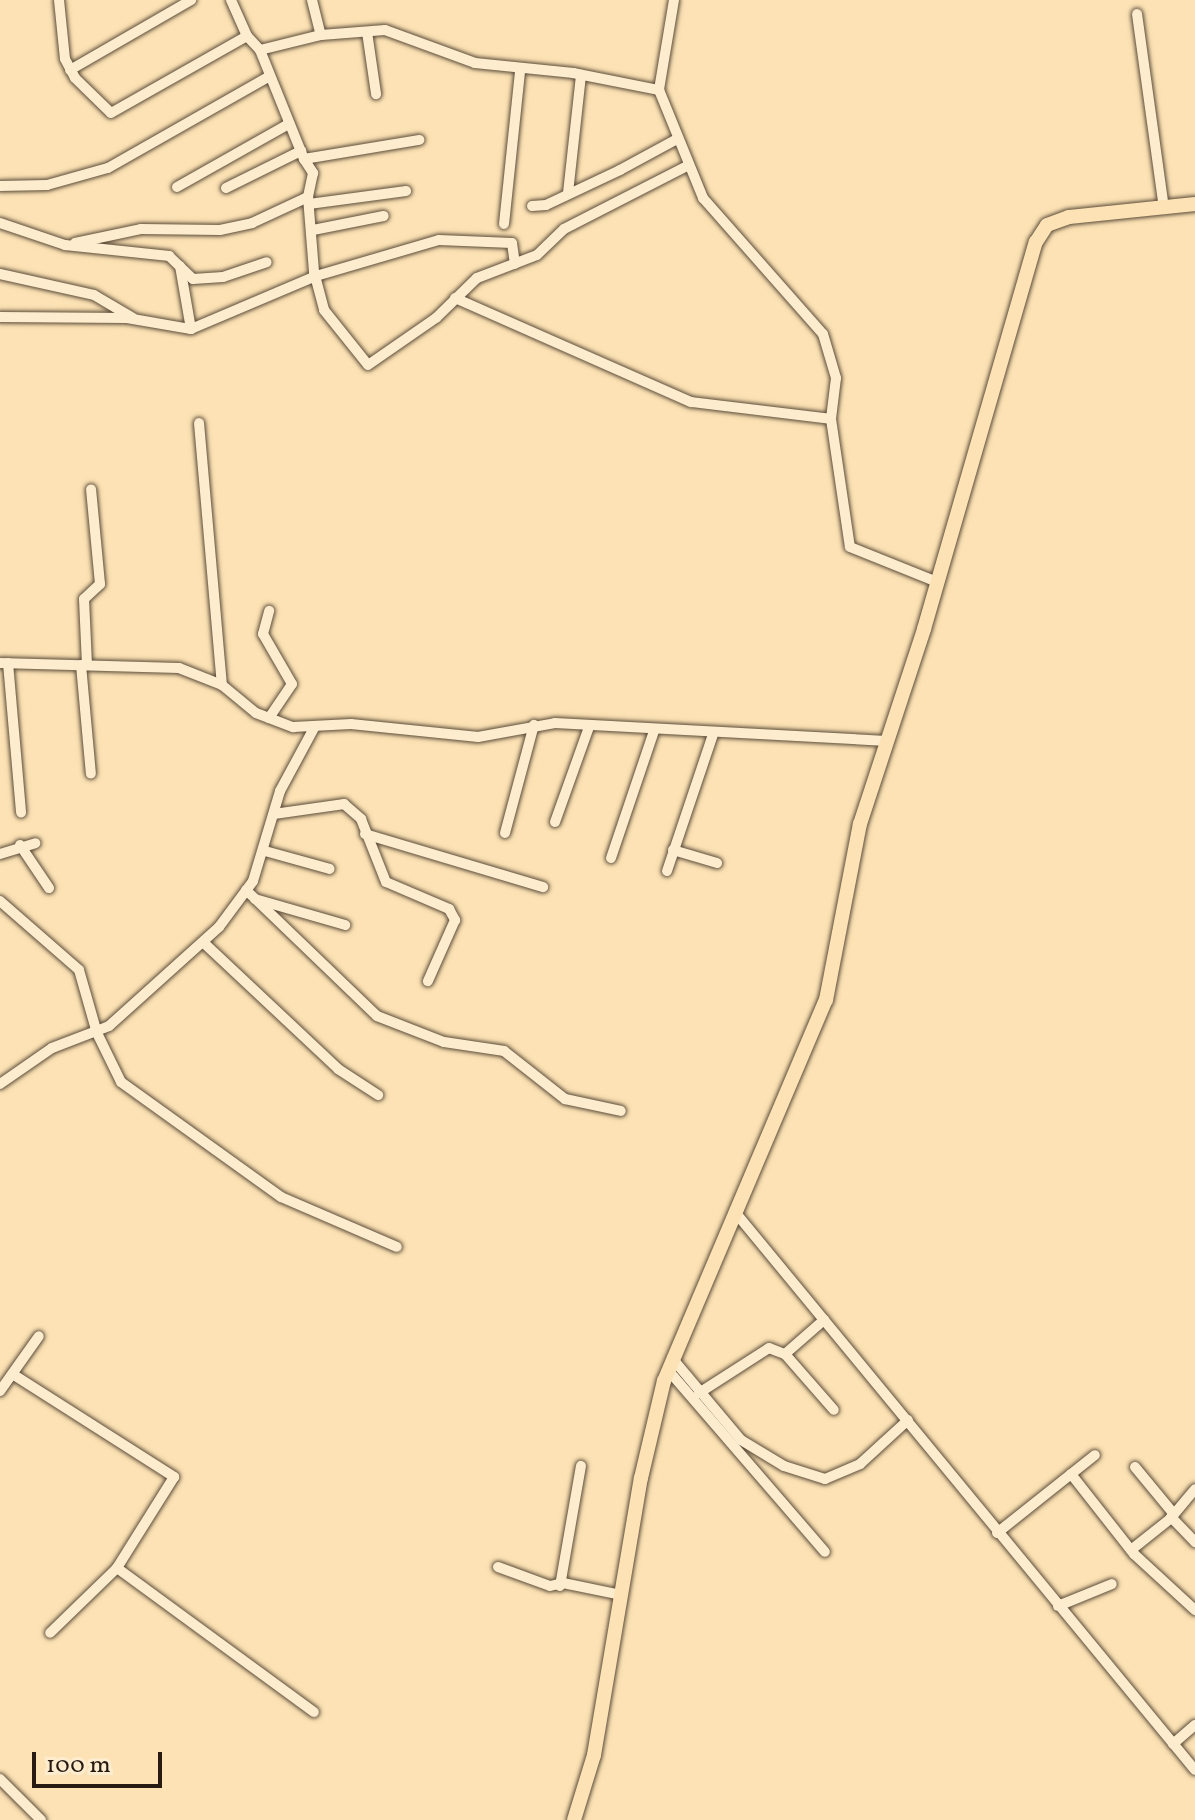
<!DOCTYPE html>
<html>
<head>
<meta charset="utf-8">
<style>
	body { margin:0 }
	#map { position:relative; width:1195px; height:1820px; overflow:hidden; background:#fce2b4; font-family:Vollkorn,serif }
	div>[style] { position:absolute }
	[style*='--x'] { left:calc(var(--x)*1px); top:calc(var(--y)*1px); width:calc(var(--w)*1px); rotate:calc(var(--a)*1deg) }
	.roads { filter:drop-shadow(0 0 2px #5c4c3a) drop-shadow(0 0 2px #5c4c3a) }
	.minor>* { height:10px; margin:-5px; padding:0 5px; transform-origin:5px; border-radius:5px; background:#fdecce }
	.major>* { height:14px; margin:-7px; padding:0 7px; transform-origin:7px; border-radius:7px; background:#fce2b4 }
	span { translate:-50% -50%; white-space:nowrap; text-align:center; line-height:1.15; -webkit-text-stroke:8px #fdecce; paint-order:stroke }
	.scale { position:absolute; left:32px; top:1752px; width:130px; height:36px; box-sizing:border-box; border:4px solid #261a12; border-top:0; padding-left:10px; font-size:24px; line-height:28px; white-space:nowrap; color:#261a12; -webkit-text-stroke:6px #fdecce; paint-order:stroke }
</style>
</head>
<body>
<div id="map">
	<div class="roads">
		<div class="minor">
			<i style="--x:59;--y:0;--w:59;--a:84.2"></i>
			<i style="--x:65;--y:59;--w:21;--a:62"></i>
			<i style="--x:75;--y:78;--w:50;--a:44.2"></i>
			<i style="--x:111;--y:113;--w:156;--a:-29.5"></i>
			<i style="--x:231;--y:0;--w:39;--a:66"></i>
			<i style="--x:247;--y:36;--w:19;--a:47"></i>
			<i style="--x:260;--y:50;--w:63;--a:-13.8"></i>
			<i style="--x:312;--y:0;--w:36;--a:76"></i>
			<i style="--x:321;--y:35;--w:64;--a:-4.5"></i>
			<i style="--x:385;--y:30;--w:96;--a:20.1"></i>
			<i style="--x:475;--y:63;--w:99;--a:5.8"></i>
			<i style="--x:573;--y:73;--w:88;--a:11.2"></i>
			<i style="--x:674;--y:0;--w:91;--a:99.5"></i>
			<i style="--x:659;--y:90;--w:117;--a:67.8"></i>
			<i style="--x:703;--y:198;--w:181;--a:48.6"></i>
			<i style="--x:823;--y:334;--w:46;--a:73.5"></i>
			<i style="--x:836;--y:378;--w:41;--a:97"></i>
			<i style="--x:831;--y:419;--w:129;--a:81.6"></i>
			<i style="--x:850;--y:547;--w:94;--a:21.9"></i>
			<i style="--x:1137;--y:14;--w:196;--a:82.1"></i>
			<i style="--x:367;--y:32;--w:63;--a:81.7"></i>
			<i style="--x:260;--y:50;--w:118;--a:68"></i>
			<i style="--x:304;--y:159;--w:117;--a:-9.4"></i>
			<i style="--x:70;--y:70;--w:140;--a:-30"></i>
			<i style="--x:304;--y:159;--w:17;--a:57"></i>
			<i style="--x:313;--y:173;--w:25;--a:102"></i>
			<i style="--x:308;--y:197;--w:75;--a:85.4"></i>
			<i style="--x:314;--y:272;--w:39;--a:75"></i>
			<i style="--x:324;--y:310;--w:70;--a:51.3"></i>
			<i style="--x:368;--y:365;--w:83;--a:-34.7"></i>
			<i style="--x:436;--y:318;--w:57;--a:-44.3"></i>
			<i style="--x:477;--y:278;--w:64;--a:-21"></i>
			<i style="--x:537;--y:255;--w:37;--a:-44"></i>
			<i style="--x:564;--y:229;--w:138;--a:-27.1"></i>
			<i style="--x:0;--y:186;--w:47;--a:-1.2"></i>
			<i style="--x:47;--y:185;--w:63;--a:-15.6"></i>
			<i style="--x:108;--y:168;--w:184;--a:-29.6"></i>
			<i style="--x:177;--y:187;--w:129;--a:-29.4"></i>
			<i style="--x:226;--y:188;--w:84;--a:-26.3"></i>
			<i style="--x:568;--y:193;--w:119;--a:-83.7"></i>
			<i style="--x:309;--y:204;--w:98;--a:-7.6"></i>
			<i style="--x:532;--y:206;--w:14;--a:-4"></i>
			<i style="--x:546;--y:205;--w:82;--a:-25.3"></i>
			<i style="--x:620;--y:170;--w:65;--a:-28.5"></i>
			<i style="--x:0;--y:223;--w:69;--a:18.7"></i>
			<i style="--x:65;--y:245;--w:105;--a:6"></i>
			<i style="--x:169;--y:256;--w:33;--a:44"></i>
			<i style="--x:193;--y:279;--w:30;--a:-4"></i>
			<i style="--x:223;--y:277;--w:46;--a:-18.8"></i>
			<i style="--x:504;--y:224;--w:154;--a:-84"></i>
			<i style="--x:313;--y:230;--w:72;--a:-11.2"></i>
			<i style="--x:75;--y:243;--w:67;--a:-12"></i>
			<i style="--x:141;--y:229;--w:79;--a:0.7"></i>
			<i style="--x:220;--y:230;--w:33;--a:-12"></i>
			<i style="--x:252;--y:223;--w:62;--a:-24.9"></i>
			<i style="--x:180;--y:266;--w:64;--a:80.1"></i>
			<i style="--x:0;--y:274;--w:96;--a:12.6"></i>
			<i style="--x:94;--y:295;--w:45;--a:30.5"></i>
			<i style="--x:455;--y:298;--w:258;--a:23.8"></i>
			<i style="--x:691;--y:402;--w:141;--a:6.9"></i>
			<i style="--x:0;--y:317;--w:127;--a:0.5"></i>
			<i style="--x:127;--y:318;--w:65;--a:9.8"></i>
			<i style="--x:191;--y:329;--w:136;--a:-23"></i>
			<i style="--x:316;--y:276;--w:128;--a:-16.3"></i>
			<i style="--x:439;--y:240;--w:73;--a:2.4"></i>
			<i style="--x:512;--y:243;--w:21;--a:82"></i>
			<i style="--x:199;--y:423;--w:263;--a:85"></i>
			<i style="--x:0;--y:663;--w:179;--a:1.6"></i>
			<i style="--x:179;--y:668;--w:46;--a:21.6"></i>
			<i style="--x:222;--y:685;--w:44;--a:39.5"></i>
			<i style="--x:256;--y:713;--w:40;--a:21"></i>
			<i style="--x:293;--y:727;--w:58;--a:-3"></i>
			<i style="--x:351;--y:724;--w:128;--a:5.8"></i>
			<i style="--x:478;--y:737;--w:78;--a:-10.3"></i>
			<i style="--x:555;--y:723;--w:332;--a:3.1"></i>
			<i style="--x:8;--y:663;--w:150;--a:85"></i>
			<i style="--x:81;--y:665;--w:109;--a:84.8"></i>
			<i style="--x:87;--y:665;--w:66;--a:-92.6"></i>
			<i style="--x:84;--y:599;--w:22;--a:-43"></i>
			<i style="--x:100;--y:584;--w:95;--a:-95.4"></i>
			<i style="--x:269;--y:718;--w:41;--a:-55.9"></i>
			<i style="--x:292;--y:684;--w:58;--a:-120.1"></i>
			<i style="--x:263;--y:634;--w:24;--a:-75"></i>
			<i style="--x:274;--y:814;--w:71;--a:-8.1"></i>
			<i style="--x:344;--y:804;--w:23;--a:41"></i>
			<i style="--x:361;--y:819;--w:68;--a:68.4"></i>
			<i style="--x:386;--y:882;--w:69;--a:23.2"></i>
			<i style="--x:449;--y:909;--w:13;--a:61"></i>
			<i style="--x:455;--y:920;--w:67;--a:113.9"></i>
			<i style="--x:555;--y:822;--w:101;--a:-70.3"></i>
			<i style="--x:505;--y:833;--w:112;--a:-75"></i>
			<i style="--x:365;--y:834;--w:186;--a:16.6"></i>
			<i style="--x:20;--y:845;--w:52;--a:56"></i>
			<i style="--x:673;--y:850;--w:46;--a:16.5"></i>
			<i style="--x:265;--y:851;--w:67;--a:15.5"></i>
			<i style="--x:0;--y:854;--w:37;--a:-17"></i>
			<i style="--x:611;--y:858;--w:134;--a:-71.3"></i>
			<i style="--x:667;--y:871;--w:145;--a:-71.4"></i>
			<i style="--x:246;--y:890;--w:182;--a:43.9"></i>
			<i style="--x:377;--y:1016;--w:72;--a:21.2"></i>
			<i style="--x:444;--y:1042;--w:61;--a:8.5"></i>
			<i style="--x:504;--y:1051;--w:78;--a:38.2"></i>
			<i style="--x:565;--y:1099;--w:57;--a:12.1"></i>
			<i style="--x:255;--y:899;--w:94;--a:16.1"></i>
			<i style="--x:0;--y:901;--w:105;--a:41.1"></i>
			<i style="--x:79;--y:970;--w:66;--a:74.1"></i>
			<i style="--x:97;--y:1033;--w:55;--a:63.9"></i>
			<i style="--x:121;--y:1082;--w:197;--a:35.7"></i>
			<i style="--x:281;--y:1197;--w:126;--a:23.3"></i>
			<i style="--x:204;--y:943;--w:184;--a:43.2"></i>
			<i style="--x:338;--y:1069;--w:48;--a:33"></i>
			<i style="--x:0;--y:1084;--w:63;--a:-34.7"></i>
			<i style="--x:52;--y:1048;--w:61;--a:-21.1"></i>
			<i style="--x:109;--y:1026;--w:148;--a:-42"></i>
			<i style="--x:219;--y:927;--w:57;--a:-53.5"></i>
			<i style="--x:253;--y:881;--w:94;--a:-73.3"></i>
			<i style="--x:280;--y:791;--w:72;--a:-61.6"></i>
			<i style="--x:735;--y:1212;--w:723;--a:50.5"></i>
			<i style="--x:785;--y:1354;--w:52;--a:-41.1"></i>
			<i style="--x:672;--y:1358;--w:107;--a:49.9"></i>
			<i style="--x:741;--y:1440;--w:50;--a:31.2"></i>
			<i style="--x:784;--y:1466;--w:43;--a:17.6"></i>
			<i style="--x:825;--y:1479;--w:38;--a:-23"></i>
			<i style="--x:860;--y:1464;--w:65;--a:-42.5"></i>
			<i style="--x:668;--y:1370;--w:240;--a:49.2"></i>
			<i style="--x:14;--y:1375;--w:190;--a:32.5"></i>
			<i style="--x:174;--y:1477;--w:107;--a:122.1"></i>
			<i style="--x:117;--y:1568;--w:93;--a:135.9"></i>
			<i style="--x:0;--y:1391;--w:67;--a:-54.7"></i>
			<i style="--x:699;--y:1393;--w:83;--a:-32.7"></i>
			<i style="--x:769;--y:1348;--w:17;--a:21"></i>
			<i style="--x:785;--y:1354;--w:74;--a:48.8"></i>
			<i style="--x:1135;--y:1467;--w:60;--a:50.4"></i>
			<i style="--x:1071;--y:1474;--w:102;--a:51.8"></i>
			<i style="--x:1134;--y:1554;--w:83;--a:42.6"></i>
			<i style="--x:1171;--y:1517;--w:35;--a:46"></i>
			<i style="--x:997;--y:1533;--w:125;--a:-38.5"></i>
			<i style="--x:1131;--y:1550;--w:50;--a:-38.5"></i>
			<i style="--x:1170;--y:1519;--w:39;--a:-50"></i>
			<i style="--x:498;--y:1567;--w:55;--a:20.1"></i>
			<i style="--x:550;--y:1586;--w:13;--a:-13"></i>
			<i style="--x:563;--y:1583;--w:59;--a:11.7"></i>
			<i style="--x:117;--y:1568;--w:244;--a:36.2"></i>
			<i style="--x:560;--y:1586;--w:122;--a:-80.1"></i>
			<i style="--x:1058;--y:1606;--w:58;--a:-22.2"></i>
			<i style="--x:1173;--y:1744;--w:29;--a:-41"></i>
			<i style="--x:0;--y:1779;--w:58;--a:45"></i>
		</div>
		<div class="major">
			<i style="--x:574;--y:1820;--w:68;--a:-72.9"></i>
			<i style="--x:594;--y:1755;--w:281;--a:-80.4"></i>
			<i style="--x:641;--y:1478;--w:100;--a:-76.7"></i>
			<i style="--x:664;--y:1381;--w:414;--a:-67"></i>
			<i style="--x:826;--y:1000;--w:179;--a:-79.1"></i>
			<i style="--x:860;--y:824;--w:205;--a:-71.8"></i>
			<i style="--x:924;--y:629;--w:403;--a:-73.9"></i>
			<i style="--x:1036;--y:242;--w:20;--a:-57"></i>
			<i style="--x:1047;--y:225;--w:23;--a:-20"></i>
			<i style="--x:1069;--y:217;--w:127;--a:-5.9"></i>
		</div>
	</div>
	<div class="scale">100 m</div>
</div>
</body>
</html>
